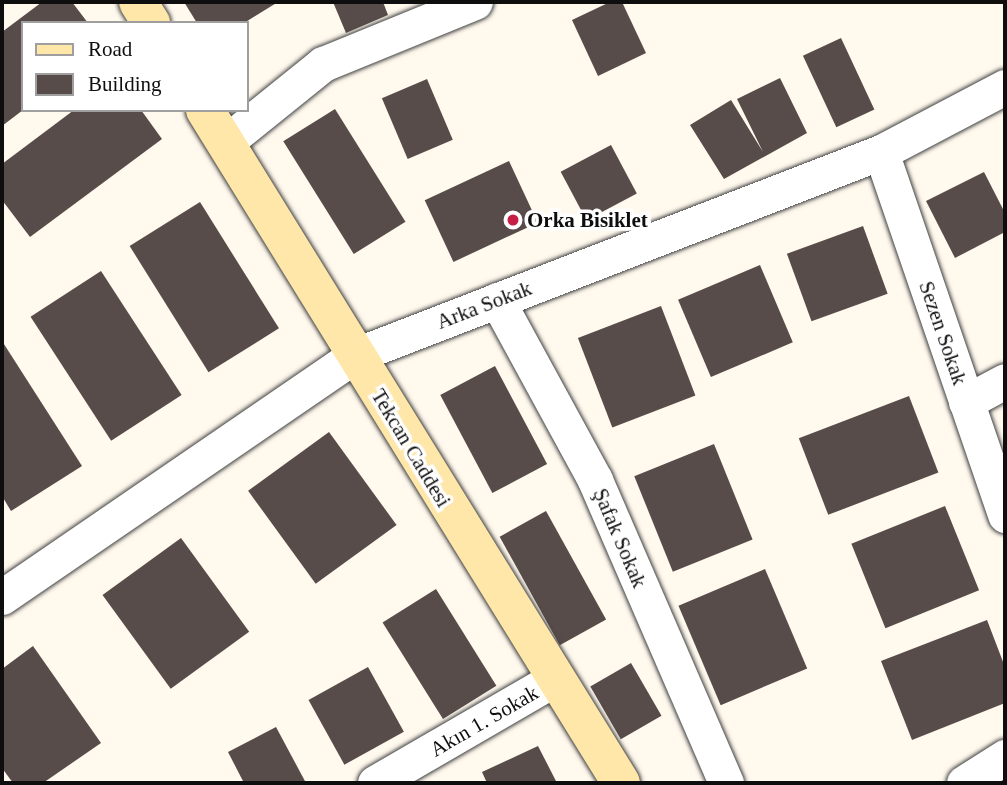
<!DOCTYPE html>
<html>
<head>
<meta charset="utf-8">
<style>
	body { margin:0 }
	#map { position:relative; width:1007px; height:785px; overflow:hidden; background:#fff9ee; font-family:"Times New Roman",serif }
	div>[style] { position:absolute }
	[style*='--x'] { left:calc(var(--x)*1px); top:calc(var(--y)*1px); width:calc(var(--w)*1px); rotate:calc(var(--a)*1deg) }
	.building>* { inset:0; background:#574c49; transform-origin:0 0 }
	.roads { filter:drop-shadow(0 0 2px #414141) drop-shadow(0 0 2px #414141) }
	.street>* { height:35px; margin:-17.5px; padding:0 17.5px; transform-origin:17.5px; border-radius:17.5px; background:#fff }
	.secondary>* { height:38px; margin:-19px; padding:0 19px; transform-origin:19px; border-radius:19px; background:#ffe6a9 }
	.dots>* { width:19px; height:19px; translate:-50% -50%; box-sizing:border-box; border:4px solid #fff; border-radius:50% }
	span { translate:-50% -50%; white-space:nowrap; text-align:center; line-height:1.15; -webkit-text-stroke:7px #fff; paint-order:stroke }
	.poi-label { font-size:21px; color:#0e0e0e; font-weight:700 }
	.left { translate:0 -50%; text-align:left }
	.street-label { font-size:21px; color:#0e0e0e }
	.frame { position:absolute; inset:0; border:4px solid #0e0e0e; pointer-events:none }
	.legend { position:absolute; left:21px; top:21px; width:228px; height:91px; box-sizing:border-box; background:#fff; border:2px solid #9f9f9f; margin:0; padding:9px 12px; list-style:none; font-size:21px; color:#0e0e0e }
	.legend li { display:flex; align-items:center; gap:14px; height:35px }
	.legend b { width:35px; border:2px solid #9f9f9f }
</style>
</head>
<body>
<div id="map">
	<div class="building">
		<i style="clip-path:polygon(42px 2px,72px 2px,88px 23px,23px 23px,23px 110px,2px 126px,2px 32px)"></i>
		<i style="clip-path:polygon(184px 2px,278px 2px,244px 23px,197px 23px)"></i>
		<i style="clip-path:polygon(333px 2px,383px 2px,388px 15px,346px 33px)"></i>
		<i style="clip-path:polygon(610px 2px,622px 2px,646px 53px,598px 76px,572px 20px)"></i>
		<i style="left:841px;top:38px;width:79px;height:42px;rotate:65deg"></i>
		<i style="clip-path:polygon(780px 78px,807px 133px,724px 179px,690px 125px,731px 100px,763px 152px,737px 99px)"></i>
		<i style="left:427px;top:79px;width:66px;height:49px;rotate:67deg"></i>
		<i style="left:335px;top:109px;width:133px;height:61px;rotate:58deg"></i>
		<i style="clip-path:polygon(74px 110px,141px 110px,162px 139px,30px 237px,2px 200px,2px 164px)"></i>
		<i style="left:611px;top:145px;width:55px;height:57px;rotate:62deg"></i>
		<i style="left:509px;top:161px;width:68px;height:93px;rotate:65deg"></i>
		<i style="clip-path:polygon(984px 172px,1005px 213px,1005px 232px,955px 258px,926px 201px)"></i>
		<i style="left:200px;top:202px;width:149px;height:83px;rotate:58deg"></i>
		<i style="left:863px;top:226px;width:72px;height:81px;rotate:70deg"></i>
		<i style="left:760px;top:265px;width:84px;height:89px;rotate:67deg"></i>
		<i style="left:101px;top:271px;width:148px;height:84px;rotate:57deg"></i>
		<i style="left:661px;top:306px;width:96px;height:89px;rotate:69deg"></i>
		<i style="clip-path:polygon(2px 341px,82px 466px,11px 511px,2px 496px)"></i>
		<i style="left:495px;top:366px;width:111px;height:62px;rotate:62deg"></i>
		<i style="left:909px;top:396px;width:82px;height:118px;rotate:69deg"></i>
		<i style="left:329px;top:432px;width:115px;height:100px;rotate:54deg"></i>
		<i style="left:714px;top:444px;width:103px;height:86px;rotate:68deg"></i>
		<i style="left:945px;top:506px;width:91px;height:101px;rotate:68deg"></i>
		<i style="left:546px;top:511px;width:124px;height:53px;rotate:61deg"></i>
		<i style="left:181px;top:538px;width:116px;height:97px;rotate:54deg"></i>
		<i style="left:765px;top:569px;width:108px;height:94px;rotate:67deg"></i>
		<i style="left:436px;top:589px;width:114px;height:63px;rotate:58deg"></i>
		<i style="clip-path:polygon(987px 620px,1005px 667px,1005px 703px,912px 740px,881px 661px)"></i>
		<i style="clip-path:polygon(33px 646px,101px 743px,43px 783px,13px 783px,2px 768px,2px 669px)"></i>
		<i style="left:631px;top:663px;width:61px;height:47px;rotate:60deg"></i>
		<i style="left:368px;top:667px;width:74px;height:68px;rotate:61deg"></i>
		<i style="clip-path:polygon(276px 727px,306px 783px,244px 783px,228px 752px)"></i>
		<i style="clip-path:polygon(538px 746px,557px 783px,487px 783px,482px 772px)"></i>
	</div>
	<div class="roads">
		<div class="street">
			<i style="--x:225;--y:143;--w:126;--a:-38.9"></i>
			<i style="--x:323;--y:64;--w:164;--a:-22.2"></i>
			<i style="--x:881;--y:152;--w:384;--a:71.1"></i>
			<i style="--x:497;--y:300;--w:205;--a:61.4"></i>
			<i style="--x:595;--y:480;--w:330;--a:66.6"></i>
			<i style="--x:966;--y:402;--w:44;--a:-28.3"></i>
			<i style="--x:2;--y:597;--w:429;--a:-34.4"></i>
			<i style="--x:356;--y:355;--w:563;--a:-21.14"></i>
			<i style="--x:881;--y:152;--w:140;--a:-27.7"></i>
			<i style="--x:375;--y:783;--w:209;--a:-30.1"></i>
			<i style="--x:964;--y:783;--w:49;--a:-32.4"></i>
		</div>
		<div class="secondary">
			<i style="--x:138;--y:2;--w:25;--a:58"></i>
			<i style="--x:205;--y:110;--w:791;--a:58.28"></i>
		</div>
	</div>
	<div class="dots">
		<i style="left:513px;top:220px;background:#c61e45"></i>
	</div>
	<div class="poi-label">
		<span class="left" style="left:527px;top:220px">Orka Bisiklet</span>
	</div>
	<div class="street-label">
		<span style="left:484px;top:305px;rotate:-21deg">Arka Sokak</span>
		<span style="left:943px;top:333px;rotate:71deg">Sezen Sokak</span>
		<span style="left:411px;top:448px;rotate:59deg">Tekcan Caddesi</span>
		<span style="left:620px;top:538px;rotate:67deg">Şafak Sokak</span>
		<span style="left:484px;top:721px;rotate:-30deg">Akın 1. Sokak</span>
	</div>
	<div class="frame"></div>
	<ul class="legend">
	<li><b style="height:9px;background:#ffe6a9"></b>Road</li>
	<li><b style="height:19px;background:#574c49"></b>Building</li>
	</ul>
</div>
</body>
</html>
